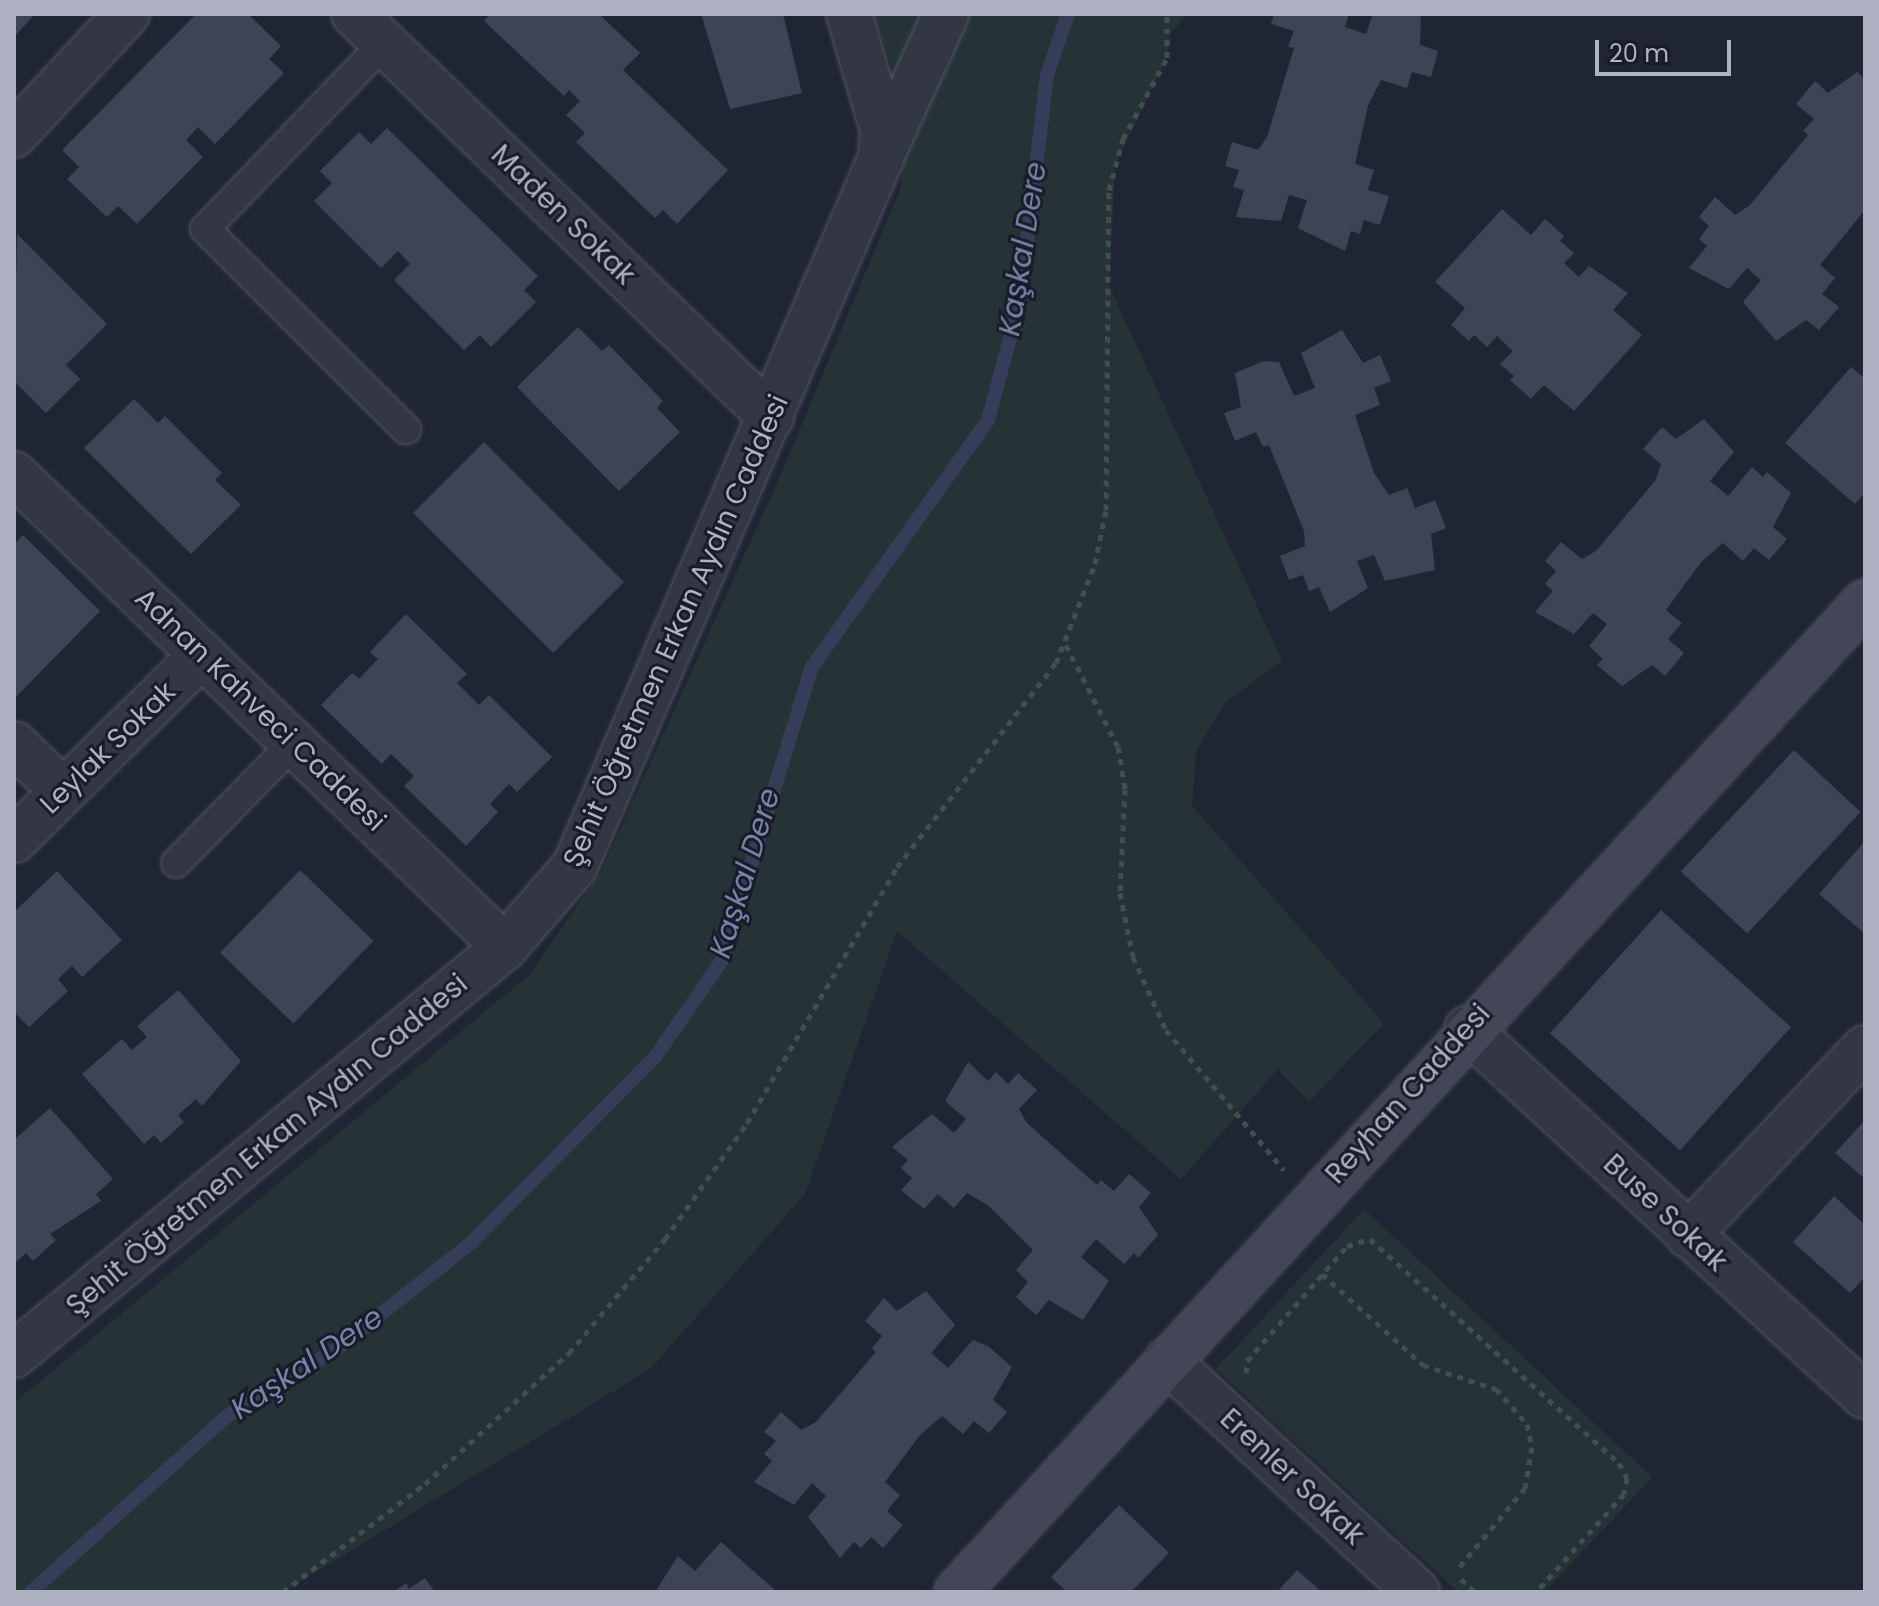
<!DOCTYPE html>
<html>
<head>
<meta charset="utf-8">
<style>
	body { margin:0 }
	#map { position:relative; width:1879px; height:1606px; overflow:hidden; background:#202533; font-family:Poppins,sans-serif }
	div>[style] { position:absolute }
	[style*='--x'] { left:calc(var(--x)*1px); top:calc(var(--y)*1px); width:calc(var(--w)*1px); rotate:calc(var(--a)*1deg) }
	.green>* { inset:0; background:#253337 }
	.stream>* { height:14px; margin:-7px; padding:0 7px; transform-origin:7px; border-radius:7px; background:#353d59 }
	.building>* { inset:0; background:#3e4456; transform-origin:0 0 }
	.path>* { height:5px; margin-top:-2.5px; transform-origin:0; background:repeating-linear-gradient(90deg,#414e54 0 6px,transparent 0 12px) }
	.roads { filter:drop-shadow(0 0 2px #515462) drop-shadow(0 0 2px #515462) }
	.lane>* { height:28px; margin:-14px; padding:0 14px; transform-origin:14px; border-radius:14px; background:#333744 }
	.street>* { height:44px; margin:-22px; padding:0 22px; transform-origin:22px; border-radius:22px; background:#333744 }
	.secondary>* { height:44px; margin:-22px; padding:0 22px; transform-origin:22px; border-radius:22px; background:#424657 }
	span { translate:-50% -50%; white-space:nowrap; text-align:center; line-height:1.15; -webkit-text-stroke:6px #191c28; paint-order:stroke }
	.street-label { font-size:28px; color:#adb1c1 }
	.water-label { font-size:30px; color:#7783a8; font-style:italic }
	.frame { position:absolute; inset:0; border:16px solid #adb1c1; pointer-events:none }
	.scale { position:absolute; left:1595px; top:40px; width:136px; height:36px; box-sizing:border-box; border:4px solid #adb1c1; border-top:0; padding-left:10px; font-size:24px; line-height:28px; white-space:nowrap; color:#adb1c1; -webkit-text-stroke:6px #191c28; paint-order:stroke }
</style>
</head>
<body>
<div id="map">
	<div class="green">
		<i style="clip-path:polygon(874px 14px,1188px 14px,1171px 33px,1167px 58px,1115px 165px,1109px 286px,1282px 660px,1226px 702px,1196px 751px,1192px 806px,1384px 1023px,1309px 1102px,1278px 1069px,1181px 1179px,897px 931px,805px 1194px,650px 1369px,283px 1592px,14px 1592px,14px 1403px,529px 975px,602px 870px,782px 472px,900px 190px,905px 104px)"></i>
		<i style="clip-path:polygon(1364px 1209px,1652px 1477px,1545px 1592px,1458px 1592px,1216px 1369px)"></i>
	</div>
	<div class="stream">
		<i style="--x:31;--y:1592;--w:262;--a:-41.9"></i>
		<i style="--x:226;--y:1417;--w:132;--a:-31.6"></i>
		<i style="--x:338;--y:1348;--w:171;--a:-38.3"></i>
		<i style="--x:472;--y:1242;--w:260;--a:-45.3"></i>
		<i style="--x:655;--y:1057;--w:116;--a:-55.2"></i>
		<i style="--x:721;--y:962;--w:309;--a:-72.9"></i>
		<i style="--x:812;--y:667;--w:303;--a:-54.5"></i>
		<i style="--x:988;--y:420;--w:123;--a:-74.9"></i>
		<i style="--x:1020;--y:301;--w:228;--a:-83.2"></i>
		<i style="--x:1047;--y:75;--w:65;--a:-71"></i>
	</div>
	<div class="building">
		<i style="clip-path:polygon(14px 14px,35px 14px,14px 37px)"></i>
		<i style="clip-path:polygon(196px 14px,248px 14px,281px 46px,269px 59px,284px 73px,215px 144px,198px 127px,186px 140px,203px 157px,137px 224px,118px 206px,107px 217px,67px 179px,79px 167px,62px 150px)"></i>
		<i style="clip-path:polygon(490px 14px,599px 14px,640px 53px,623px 70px,728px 170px,677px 224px,663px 210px,655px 218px,576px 142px,585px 133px,566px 115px,580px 101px,569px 90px,564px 96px,484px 21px)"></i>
		<i style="clip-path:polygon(701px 14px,783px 14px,802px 93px,730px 109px)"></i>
		<i style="clip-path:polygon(1274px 14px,1349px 14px,1345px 27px,1366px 34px,1373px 14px,1421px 14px,1420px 45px,1438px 51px,1431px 77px,1412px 72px,1407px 88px,1381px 80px,1368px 106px,1355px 164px,1374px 170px,1368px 190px,1389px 196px,1380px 225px,1364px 220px,1360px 234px,1351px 231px,1345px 251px,1298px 228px,1307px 200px,1289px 195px,1281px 221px,1236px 217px,1244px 190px,1233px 187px,1239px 170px,1225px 166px,1232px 142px,1258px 150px,1267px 137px,1294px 48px,1288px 47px,1294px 31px,1271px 24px)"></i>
		<i style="clip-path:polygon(1857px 72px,1865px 80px,1865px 210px,1820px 265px,1835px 278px,1822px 294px,1839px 307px,1819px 330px,1806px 320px,1776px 341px,1743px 302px,1761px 280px,1747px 268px,1729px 289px,1689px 268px,1707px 246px,1699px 239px,1709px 226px,1699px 217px,1715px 197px,1735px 215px,1749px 206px,1808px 135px,1803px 131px,1814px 119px,1796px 104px,1815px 81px,1828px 93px)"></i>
		<i style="clip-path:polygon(387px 128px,538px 276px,524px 290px,536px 302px,491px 347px,480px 335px,464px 350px,394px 280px,410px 264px,398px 251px,381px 268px,314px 201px,332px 183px,320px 171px,359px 132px,371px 144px)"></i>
		<i style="clip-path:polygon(1502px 209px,1531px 235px,1545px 219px,1564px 236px,1560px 241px,1574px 253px,1564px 263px,1579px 277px,1589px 266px,1628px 293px,1613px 310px,1642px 335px,1574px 411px,1544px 385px,1531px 399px,1510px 380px,1514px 376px,1500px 364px,1513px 351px,1497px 336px,1487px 347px,1474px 335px,1469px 341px,1451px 325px,1465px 308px,1435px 282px)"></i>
		<i style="clip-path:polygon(17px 234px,107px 324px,66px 365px,80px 379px,46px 413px,14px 381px)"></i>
		<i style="clip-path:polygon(578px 327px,602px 351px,609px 345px,663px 401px,657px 408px,680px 432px,619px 491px,517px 387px)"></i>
		<i style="clip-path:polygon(1342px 330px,1363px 363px,1380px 355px,1391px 381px,1374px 388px,1380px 405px,1355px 415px,1374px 473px,1389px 495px,1407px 488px,1415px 508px,1435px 500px,1446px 528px,1431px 534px,1435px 570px,1385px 581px,1374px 555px,1357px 561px,1368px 588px,1330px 612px,1319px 587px,1309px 591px,1303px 575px,1289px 580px,1280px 556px,1305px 546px,1304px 531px,1269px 445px,1263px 447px,1256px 432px,1235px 441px,1224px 413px,1241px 407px,1235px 373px,1264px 361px,1279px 362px,1294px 396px,1315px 388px,1301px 353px)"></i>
		<i style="clip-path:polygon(1851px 367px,1865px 379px,1865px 493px,1855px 504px,1785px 443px)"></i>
		<i style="clip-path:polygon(134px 399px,158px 423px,165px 416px,222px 473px,215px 480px,241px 505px,191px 554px,84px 448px)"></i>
		<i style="clip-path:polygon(1704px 419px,1734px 452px,1710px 481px,1728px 496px,1752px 467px,1763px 477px,1767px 472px,1791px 493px,1773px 527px,1787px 539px,1769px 560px,1754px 548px,1743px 561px,1723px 543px,1701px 562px,1666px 610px,1682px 623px,1668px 639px,1684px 653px,1665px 676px,1652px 665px,1622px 686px,1597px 665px,1603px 659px,1589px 646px,1607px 624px,1593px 613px,1574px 634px,1535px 612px,1553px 591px,1545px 584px,1556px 571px,1545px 561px,1561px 542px,1582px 559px,1596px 551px,1655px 481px,1661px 464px,1643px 449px,1662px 427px,1676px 439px)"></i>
		<i style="left:484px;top:442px;width:198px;height:100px;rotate:45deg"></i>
		<i style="clip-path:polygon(23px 535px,100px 611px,14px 699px,14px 544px)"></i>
		<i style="clip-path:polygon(406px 614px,467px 674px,457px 683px,479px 705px,489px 695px,552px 757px,517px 792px,509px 784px,490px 804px,498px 812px,466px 846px,404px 786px,414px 776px,391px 754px,382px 764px,321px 705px,352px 673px,359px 679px,378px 659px,370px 652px)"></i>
		<i style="left:1794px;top:750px;width:91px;height:166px;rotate:43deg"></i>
		<i style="clip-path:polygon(1865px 841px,1865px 934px,1819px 894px)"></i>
		<i style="left:300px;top:870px;width:102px;height:115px;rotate:44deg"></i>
		<i style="clip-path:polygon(57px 871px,122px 940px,82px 977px,72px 966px,58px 979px,68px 991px,29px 1027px,14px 1012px,14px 912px)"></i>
		<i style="left:1661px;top:910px;width:175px;height:166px;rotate:42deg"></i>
		<i style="clip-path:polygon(178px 990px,241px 1061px,202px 1106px,196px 1099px,178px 1115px,184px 1122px,161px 1143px,154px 1135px,144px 1144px,82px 1074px,122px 1039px,132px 1050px,147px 1037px,137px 1026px)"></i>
		<i style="clip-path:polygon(968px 1062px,988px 1081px,996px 1072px,1008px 1084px,1018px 1073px,1037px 1090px,1019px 1109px,1027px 1123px,1097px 1185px,1101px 1180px,1114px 1191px,1129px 1174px,1151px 1193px,1139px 1207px,1158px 1235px,1138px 1258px,1134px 1253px,1124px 1264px,1096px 1239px,1081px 1257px,1109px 1281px,1083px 1320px,1049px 1300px,1036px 1315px,1016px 1297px,1028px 1282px,1016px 1270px,1033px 1250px,989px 1206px,967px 1193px,954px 1208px,938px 1194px,924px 1209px,901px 1190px,912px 1178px,901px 1168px,908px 1160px,892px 1147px,932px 1114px,954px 1133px,966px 1119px,945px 1101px)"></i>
		<i style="clip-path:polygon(50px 1108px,113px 1179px,96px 1194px,101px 1201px,50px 1234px,56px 1240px,33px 1261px,26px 1253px,16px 1262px,14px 1140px)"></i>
		<i style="clip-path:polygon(1865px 1120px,1865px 1179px,1835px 1153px)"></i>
		<i style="clip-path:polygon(1834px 1196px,1865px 1225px,1865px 1277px,1850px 1293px,1793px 1242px)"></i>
		<i style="clip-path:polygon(926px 1291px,955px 1325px,931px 1353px,948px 1368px,973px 1340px,988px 1346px,1012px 1367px,993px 1400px,1007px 1412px,989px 1433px,974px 1421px,963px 1434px,942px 1416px,920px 1435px,885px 1482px,900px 1495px,887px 1511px,903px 1525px,883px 1548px,871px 1537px,861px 1548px,854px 1542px,840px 1558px,808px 1517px,826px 1496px,812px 1483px,794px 1505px,754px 1482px,772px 1461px,764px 1454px,776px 1441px,764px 1432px,781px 1412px,801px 1430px,816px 1422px,876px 1352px,872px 1348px,882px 1336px,865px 1321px,884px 1298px,897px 1311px)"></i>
		<i style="clip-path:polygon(1119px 1505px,1169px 1553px,1131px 1592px,1067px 1592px,1051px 1577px)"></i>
		<i style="clip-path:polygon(721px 1542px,777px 1592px,655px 1592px,678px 1556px,695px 1571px)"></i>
		<i style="clip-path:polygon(1297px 1570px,1322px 1592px,1277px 1592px)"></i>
		<i style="clip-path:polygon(425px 1578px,435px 1592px,394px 1592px,406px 1583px,409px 1589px)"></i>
	</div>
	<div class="path">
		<i style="--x:1066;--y:645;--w:114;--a:63"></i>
		<i style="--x:1118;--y:747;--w:43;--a:80.5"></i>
		<i style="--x:1125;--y:789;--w:104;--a:92.8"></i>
		<i style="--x:1120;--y:893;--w:65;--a:78.5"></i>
		<i style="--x:1133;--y:957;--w:80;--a:65.7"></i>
		<i style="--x:1166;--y:1030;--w:183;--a:49.9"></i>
		<i style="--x:1322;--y:1274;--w:136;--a:42"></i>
		<i style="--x:1423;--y:1365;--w:77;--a:18.2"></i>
		<i style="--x:1496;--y:1389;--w:47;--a:48.5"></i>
		<i style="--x:1527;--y:1424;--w:24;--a:78"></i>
		<i style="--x:1532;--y:1447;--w:42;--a:99.7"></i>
		<i style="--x:1525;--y:1488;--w:107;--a:129.7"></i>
		<i style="--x:1246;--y:1373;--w:12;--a:-85"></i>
		<i style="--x:1247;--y:1361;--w:152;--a:-49"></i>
		<i style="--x:1347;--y:1246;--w:24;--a:-17"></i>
		<i style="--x:1370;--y:1239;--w:335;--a:42"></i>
		<i style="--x:1619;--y:1463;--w:17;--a:62"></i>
		<i style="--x:1627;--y:1478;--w:16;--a:101"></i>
		<i style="--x:1624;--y:1494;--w:132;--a:131.9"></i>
		<i style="--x:1461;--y:1579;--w:19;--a:43"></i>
		<i style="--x:283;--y:1592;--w:178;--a:-37.3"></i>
		<i style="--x:425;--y:1484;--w:195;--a:-42.3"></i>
		<i style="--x:569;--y:1353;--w:149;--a:-49.9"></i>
		<i style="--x:665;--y:1239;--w:142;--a:-54.7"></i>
		<i style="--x:747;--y:1123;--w:297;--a:-59.6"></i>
		<i style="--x:897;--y:867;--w:259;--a:-52.1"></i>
		<i style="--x:1056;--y:663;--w:106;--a:-68.5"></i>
		<i style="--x:1095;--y:564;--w:55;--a:-78.5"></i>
		<i style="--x:1106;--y:510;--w:320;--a:-89.5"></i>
		<i style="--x:1109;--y:190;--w:53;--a:-74.6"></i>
		<i style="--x:1123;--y:139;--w:92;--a:-61.5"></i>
		<i style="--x:1167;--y:58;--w:44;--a:-90"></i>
	</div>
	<div class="roads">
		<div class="lane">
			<i style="--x:384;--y:43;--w:258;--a:133.9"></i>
			<i style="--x:205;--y:229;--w:284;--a:44.9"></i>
			<i style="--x:176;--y:863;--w:168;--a:-45.5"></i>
		</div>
		<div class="street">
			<i style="--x:354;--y:14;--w:580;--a:44.02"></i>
			<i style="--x:14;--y:135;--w:166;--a:-47"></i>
			<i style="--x:882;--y:154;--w:154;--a:-65.4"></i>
			<i style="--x:14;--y:474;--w:682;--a:43.93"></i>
			<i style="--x:14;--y:744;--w:68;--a:43.8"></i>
			<i style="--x:14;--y:840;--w:264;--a:-44.5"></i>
			<i style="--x:1467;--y:1029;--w:541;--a:42.68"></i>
			<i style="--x:1688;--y:1235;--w:257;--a:-46.6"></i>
			<i style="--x:14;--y:1355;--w:638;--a:-39.73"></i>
			<i style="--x:505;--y:947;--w:107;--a:-49.2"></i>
			<i style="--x:575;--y:866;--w:771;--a:-66.63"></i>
			<i style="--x:881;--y:158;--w:28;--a:-86"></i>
			<i style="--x:883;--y:130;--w:121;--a:-106.3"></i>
			<i style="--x:1167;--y:1361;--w:340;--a:42.7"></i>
		</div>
		<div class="secondary">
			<i style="--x:957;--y:1592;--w:1343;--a:-47.47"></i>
		</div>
	</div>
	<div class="street-label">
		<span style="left:563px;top:215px;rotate:44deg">Maden Sokak</span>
		<span style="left:676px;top:631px;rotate:-66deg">Şehit Öğretmen Erkan Aydın Caddesi</span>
		<span style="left:260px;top:710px;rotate:44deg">Adnan Kahveci Caddesi</span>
		<span style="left:108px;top:748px;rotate:-44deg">Leylak Sokak</span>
		<span style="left:1408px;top:1094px;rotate:-48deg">Reyhan Caddesi</span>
		<span style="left:267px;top:1145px;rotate:-40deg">Şehit Öğretmen Erkan Aydın Caddesi</span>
		<span style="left:1665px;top:1213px;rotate:43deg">Buse Sokak</span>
		<span style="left:1292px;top:1477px;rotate:43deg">Erenler Sokak</span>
	</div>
	<div class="water-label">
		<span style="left:1023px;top:249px;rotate:-81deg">Kaşkal Dere</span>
		<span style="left:745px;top:873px;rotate:-73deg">Kaşkal Dere</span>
		<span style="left:307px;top:1363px;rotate:-34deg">Kaşkal Dere</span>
	</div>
	<div class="frame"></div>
	<div class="scale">20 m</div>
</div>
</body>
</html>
